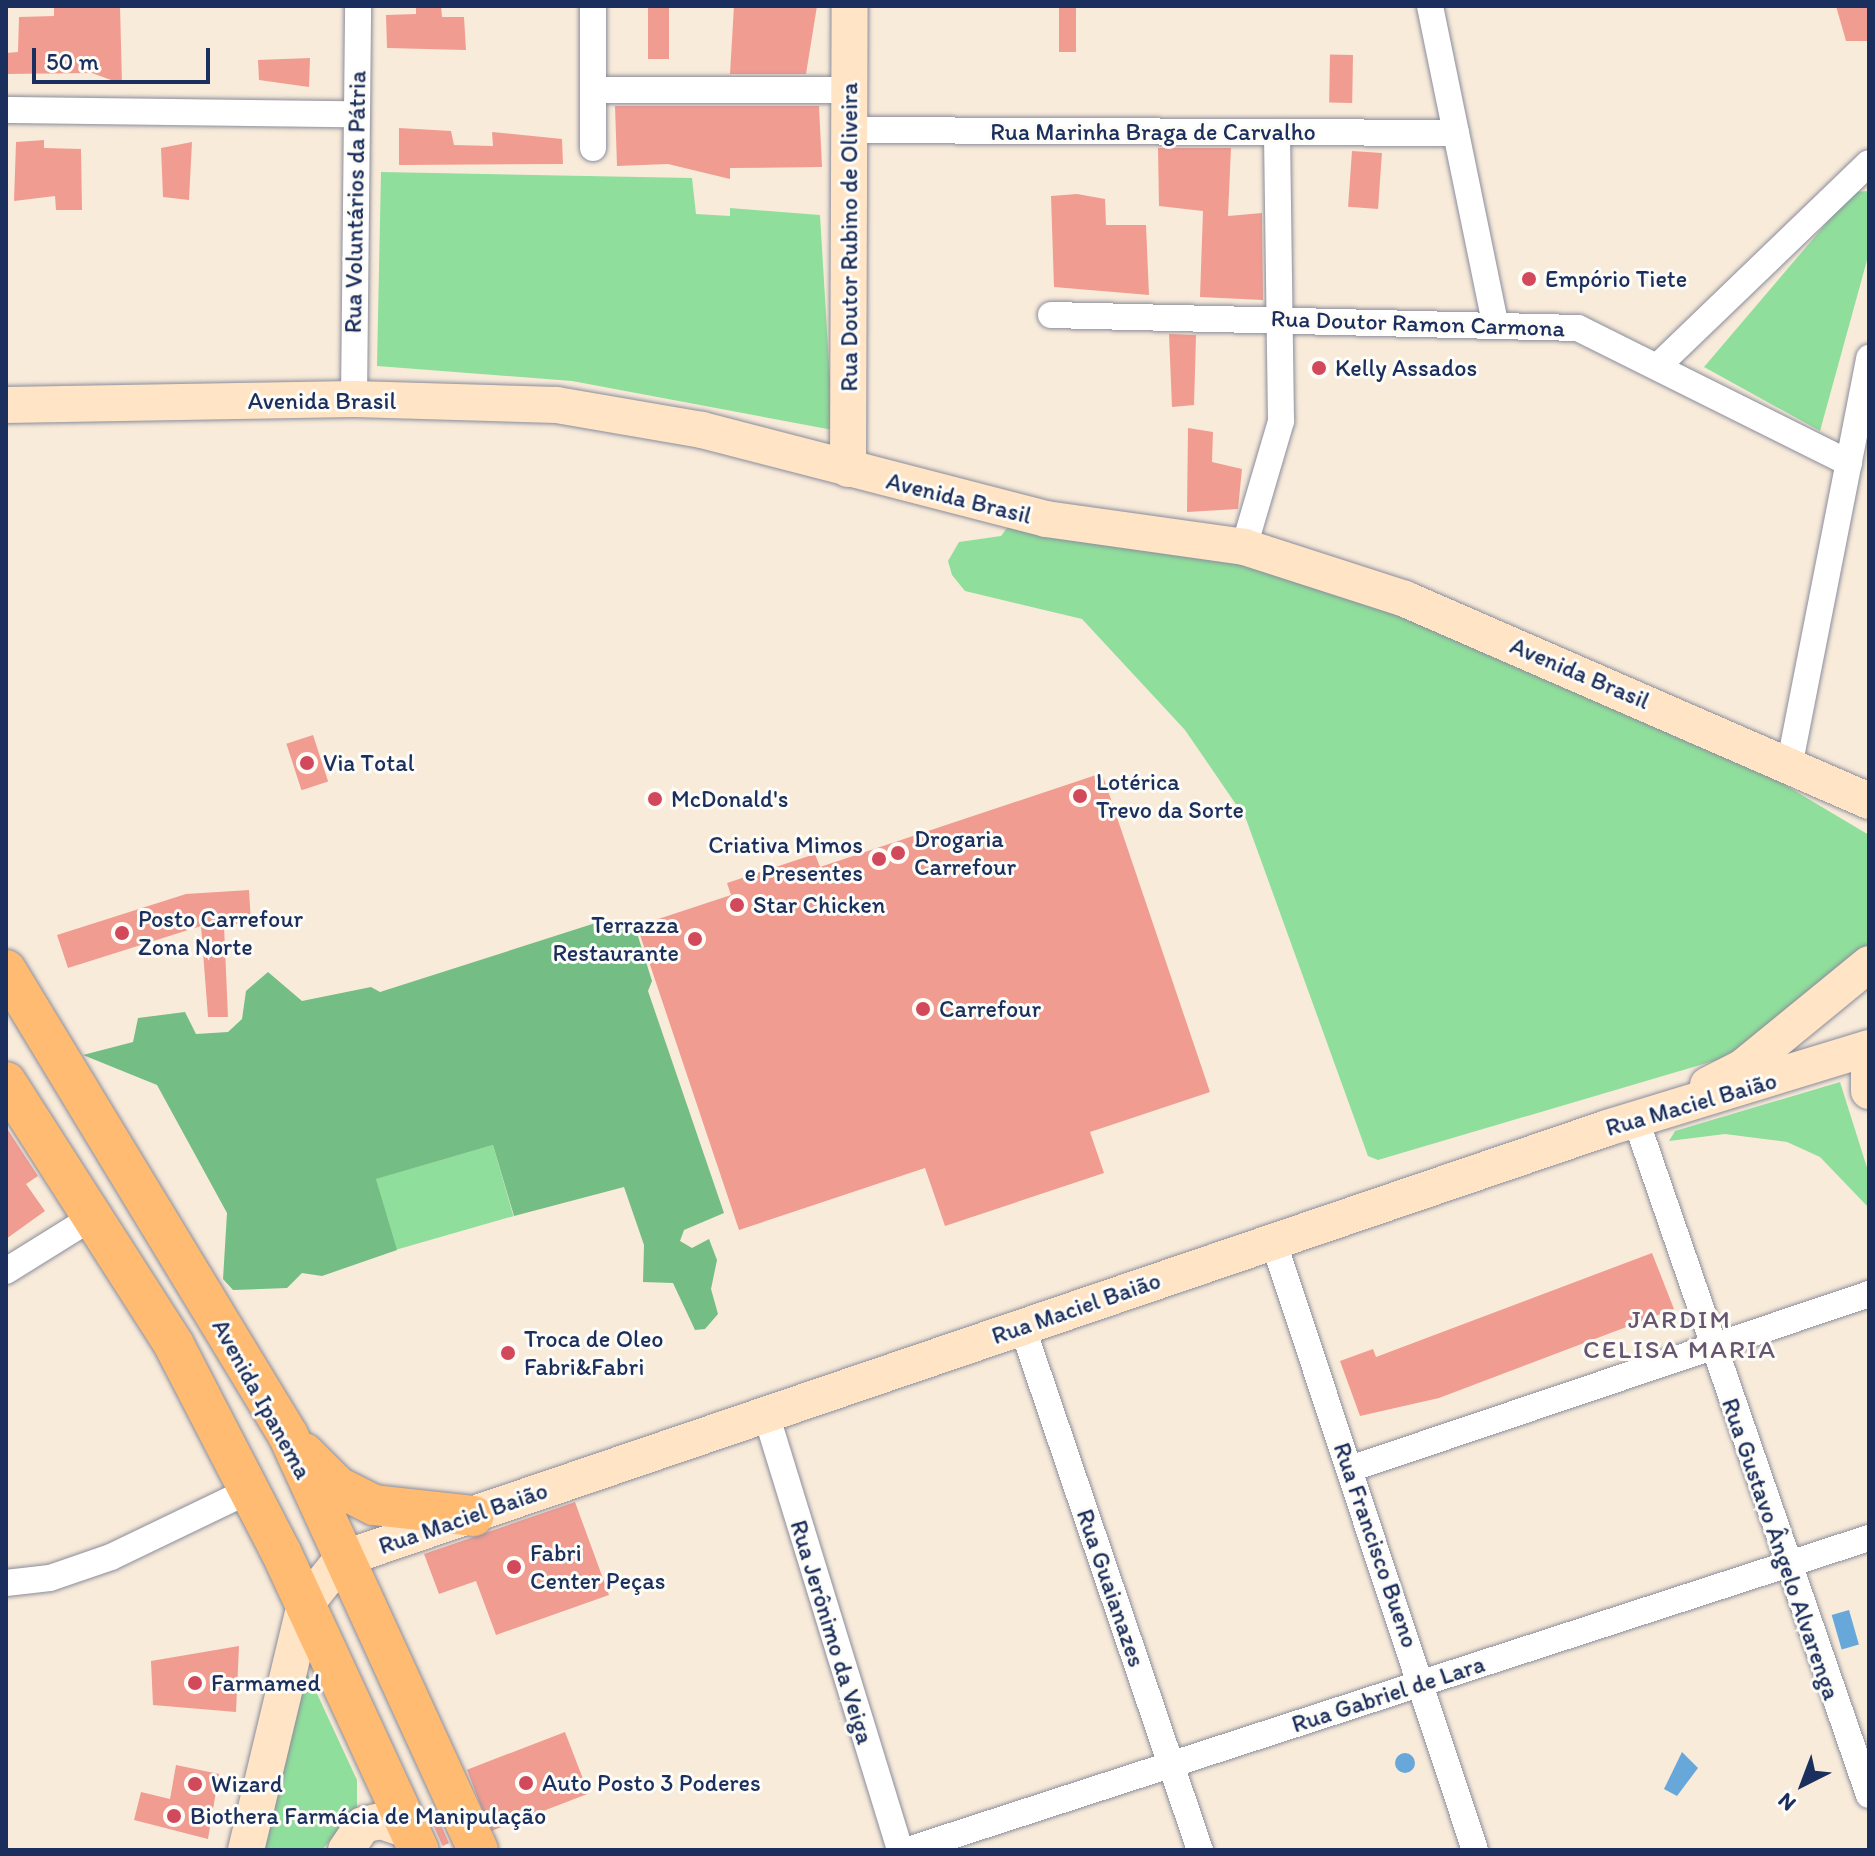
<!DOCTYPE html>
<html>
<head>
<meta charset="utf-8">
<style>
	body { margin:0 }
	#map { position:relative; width:1875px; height:1856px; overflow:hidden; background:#f9ebda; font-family:Itim,sans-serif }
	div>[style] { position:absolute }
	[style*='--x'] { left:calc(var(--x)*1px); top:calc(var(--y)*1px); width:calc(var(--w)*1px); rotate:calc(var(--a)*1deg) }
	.green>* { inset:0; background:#90de9c; transform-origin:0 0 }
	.forest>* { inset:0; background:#74bd84 }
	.water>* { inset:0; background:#67a7da; transform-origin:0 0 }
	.round { border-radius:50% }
	.building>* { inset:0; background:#f19c91; transform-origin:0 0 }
	.roads { filter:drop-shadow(0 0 2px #8a8d9c) drop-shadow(0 0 2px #8a8d9c) }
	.street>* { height:26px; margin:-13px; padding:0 13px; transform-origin:13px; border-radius:13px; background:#fff }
	.secondary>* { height:36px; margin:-18px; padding:0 18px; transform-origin:18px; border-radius:18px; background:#ffe4c6 }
	.primary>* { height:40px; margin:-20px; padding:0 20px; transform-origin:20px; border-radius:20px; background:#ffbb71 }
	.dots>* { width:22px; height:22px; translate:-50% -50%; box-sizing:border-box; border:4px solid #fdfcf7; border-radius:50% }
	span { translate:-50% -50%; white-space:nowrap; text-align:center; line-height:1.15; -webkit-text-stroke:6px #fdfcf7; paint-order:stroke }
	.street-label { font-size:24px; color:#1b2f5e }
	.poi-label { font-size:24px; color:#1b2f5e }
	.left { translate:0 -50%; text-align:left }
	.right { translate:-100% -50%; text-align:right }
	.neighbourhood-label { font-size:26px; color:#665570; letter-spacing:2px }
	.frame { position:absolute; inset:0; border:8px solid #1b2f5e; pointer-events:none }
	.north { position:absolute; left:1763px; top:1744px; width:80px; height:80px; -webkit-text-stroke:6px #fdfcf7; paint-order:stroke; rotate:222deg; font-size:22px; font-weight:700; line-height:32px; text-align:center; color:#1b2f5e }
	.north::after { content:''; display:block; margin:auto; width:28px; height:36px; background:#1b2f5e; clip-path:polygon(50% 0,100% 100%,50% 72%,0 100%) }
	.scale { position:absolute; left:32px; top:48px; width:178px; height:36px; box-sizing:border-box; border:4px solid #1b2f5e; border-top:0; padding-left:10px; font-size:24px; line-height:28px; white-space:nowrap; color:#1b2f5e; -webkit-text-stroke:6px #fdfcf7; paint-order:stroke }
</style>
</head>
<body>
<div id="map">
	<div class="green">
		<i style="clip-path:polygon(381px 172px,692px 178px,696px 214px,730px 216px,730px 208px,820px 215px,833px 430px,572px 381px,377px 366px)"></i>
		<i style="clip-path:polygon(1869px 191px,1869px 253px,1820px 431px,1704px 367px,1853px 192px)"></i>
		<i style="clip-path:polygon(1010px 524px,1233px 562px,1411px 616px,1780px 782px,1869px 835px,1869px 949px,1734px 1055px,1378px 1160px,1368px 1156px,1246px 819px,1185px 730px,1082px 619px,965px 591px,952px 575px,948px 561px,959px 542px,1001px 536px)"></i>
		<i style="clip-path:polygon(1840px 1082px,1869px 1174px,1869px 1208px,1820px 1157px,1787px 1142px,1725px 1134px,1669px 1141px,1675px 1131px)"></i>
		<i style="left:493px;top:1145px;width:74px;height:122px;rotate:74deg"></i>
		<i style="clip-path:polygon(306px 1670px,357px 1780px,357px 1808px,322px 1850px,261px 1850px)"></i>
	</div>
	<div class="forest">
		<i style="clip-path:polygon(608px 919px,637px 933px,652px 981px,648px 991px,724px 1213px,684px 1230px,680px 1241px,692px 1248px,709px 1239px,717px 1260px,711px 1289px,718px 1314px,705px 1329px,695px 1330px,673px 1283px,643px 1282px,644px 1245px,624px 1187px,514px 1216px,493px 1145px,376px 1179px,397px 1250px,322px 1276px,302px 1273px,287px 1288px,233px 1290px,223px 1279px,227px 1213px,157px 1085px,83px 1055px,133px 1042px,138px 1018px,185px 1012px,196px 1034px,228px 1032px,242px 1019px,246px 991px,268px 972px,302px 1001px,371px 987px,380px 992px)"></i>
	</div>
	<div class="water">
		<i style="left:1849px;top:1610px;width:36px;height:18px;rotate:74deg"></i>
		<i style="clip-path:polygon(1682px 1752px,1698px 1768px,1677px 1796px,1664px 1789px)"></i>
		<i class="round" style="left:1395px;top:1753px;width:20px;height:20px"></i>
	</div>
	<div class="building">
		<i style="clip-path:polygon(54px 6px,120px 6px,122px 84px,92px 73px,6px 74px,6px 53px,18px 52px,19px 17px,54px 16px)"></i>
		<i style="clip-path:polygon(416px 6px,441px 6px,442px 17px,464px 17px,466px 50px,387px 48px,386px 15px,416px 14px)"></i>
		<i style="left:648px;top:6px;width:21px;height:53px"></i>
		<i style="clip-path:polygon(734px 6px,817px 6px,806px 74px,730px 74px)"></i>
		<i style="left:1059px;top:6px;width:17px;height:46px"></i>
		<i style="clip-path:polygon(1836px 6px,1869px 6px,1869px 41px,1846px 41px)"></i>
		<i style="left:1353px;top:55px;width:48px;height:23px;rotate:91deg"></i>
		<i style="clip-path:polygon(310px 58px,309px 87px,259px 80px,258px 60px)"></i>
		<i style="clip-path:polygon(615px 106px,819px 106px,822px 167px,730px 168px,730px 179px,668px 164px,617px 166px)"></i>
		<i style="clip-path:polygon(399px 128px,451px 131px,454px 145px,493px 146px,492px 132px,562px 139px,563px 164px,399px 165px)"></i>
		<i style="clip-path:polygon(44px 140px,44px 148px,81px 149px,82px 210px,56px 210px,55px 196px,14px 201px,16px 142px)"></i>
		<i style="clip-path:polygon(192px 142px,189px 200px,163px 197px,161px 148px)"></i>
		<i style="clip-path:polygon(1158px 148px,1231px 148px,1228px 216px,1262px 213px,1263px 300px,1200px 297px,1203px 211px,1159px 206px)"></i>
		<i style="left:1352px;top:151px;width:30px;height:56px;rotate:4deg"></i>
		<i style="clip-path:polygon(1077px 194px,1105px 199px,1106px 225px,1146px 225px,1149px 295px,1054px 287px,1051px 196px)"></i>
		<i style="clip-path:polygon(1169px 334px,1196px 335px,1194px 405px,1172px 407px)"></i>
		<i style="clip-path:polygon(1188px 428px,1213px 432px,1212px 462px,1242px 469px,1238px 509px,1187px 512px)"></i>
		<i style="left:313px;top:735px;width:49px;height:28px;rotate:72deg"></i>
		<i style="clip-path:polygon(1102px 773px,1210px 1092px,1090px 1132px,1104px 1173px,945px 1226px,925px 1168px,739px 1230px,637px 926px,731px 895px,727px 883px,815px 854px,820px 867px)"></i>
		<i style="clip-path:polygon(249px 890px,251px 922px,224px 926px,228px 1017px,208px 1017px,201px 926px,68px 968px,57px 935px,186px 894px)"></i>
		<i style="clip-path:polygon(6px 1127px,38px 1176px,26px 1184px,45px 1211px,6px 1239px)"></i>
		<i style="clip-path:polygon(1652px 1253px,1674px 1309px,1439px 1398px,1360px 1416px,1340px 1361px,1373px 1349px,1376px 1357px)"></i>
		<i style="clip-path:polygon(575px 1502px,609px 1595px,496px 1635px,476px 1581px,439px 1594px,424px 1554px)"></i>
		<i style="clip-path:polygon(239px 1646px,236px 1712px,153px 1705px,151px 1661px)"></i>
		<i style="left:565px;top:1732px;width:66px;height:105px;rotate:69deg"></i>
		<i style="clip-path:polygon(176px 1765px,219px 1774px,208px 1839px,134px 1820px,141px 1792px,170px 1799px)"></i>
		<i style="left:436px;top:1814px;width:32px;height:7px;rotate:66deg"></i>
	</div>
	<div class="roads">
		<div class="street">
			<i style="--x:593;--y:6;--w:142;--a:90"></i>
			<i style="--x:1430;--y:6;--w:323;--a:78.4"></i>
			<i style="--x:593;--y:90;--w:257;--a:0"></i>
			<i style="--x:6;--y:110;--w:349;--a:0.7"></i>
			<i style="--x:850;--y:130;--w:606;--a:0.28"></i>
			<i style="--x:1051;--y:315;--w:527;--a:1.41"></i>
			<i style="--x:1578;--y:328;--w:303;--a:26.5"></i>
			<i style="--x:1659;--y:365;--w:291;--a:-43.9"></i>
			<i style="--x:354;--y:399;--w:393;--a:-89.4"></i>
			<i style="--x:1244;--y:547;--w:131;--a:-73.6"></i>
			<i style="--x:1281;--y:421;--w:289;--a:-90.8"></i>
			<i style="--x:1790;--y:762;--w:412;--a:-78.9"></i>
			<i style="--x:1636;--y:1120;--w:714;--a:70.96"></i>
			<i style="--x:1273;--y:1240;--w:643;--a:71.68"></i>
			<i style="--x:6;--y:1271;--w:106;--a:-31.9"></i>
			<i style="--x:1022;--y:1326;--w:553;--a:71.24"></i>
			<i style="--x:766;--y:1414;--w:456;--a:72.9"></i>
			<i style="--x:1350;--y:1469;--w:548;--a:-18.63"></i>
			<i style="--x:6;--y:1583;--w:44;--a:-6.5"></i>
			<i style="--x:50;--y:1578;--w:65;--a:-19"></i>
			<i style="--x:111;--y:1557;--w:154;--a:-25.7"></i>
			<i style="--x:908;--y:1850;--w:1010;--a:-17.99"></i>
		</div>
		<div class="secondary">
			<i style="--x:6;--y:405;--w:348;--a:-1"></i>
			<i style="--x:354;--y:399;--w:203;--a:1.7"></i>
			<i style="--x:557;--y:405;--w:147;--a:9.8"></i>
			<i style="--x:702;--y:430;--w:355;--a:14.5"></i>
			<i style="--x:1046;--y:519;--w:200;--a:8"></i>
			<i style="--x:1244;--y:547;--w:169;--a:17.9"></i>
			<i style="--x:1405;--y:599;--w:506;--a:23.53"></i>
			<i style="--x:848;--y:469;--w:463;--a:-89.8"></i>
			<i style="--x:1869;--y:1055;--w:36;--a:90"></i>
			<i style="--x:1708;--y:1085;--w:38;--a:-27"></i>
			<i style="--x:1742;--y:1068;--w:164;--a:-39.3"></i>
			<i style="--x:246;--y:1850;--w:252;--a:-76.5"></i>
			<i style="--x:305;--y:1605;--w:59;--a:-51.2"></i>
			<i style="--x:342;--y:1559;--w:1336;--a:-18.81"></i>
			<i style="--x:1607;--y:1128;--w:274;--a:-17"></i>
			<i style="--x:346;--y:1850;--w:30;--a:-56"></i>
			<i style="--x:363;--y:1825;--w:18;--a:-13"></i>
			<i style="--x:381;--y:1821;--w:31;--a:19"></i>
		</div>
		<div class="primary">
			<i style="--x:6;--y:970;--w:544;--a:58.77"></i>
			<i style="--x:288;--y:1435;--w:456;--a:65.4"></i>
			<i style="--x:6;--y:1082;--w:312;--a:57.4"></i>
			<i style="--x:174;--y:1345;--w:233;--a:62.7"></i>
			<i style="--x:281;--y:1552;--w:328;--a:65.2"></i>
			<i style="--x:304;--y:1453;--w:48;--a:45"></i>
			<i style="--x:338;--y:1487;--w:40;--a:26.6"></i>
			<i style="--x:374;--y:1505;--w:100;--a:6.3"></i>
		</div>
	</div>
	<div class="dots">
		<i style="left:1529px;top:279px;background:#d1495b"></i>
		<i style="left:1319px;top:368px;background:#d1495b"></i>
		<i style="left:307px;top:763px;background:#d1495b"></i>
		<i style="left:1080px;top:796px;background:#d1495b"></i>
		<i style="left:655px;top:799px;background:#d1495b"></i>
		<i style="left:898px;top:853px;background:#d1495b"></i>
		<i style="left:879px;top:859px;background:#d1495b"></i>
		<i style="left:737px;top:905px;background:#d1495b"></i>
		<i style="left:122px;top:933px;background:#d1495b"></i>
		<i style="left:695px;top:939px;background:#d1495b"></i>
		<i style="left:923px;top:1009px;background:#d1495b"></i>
		<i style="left:508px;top:1353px;background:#d1495b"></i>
		<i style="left:514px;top:1567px;background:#d1495b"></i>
		<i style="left:195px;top:1683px;background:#d1495b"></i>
		<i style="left:526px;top:1783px;background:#d1495b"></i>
		<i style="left:195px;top:1784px;background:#d1495b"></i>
		<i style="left:174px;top:1816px;background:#d1495b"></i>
	</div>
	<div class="street-label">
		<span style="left:1153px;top:132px">Rua Marinha Braga de Carvalho</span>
		<span style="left:355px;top:202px;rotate:-89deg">Rua Voluntários da Pátria</span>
		<span style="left:849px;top:237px;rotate:-90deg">Rua Doutor Rubino de Oliveira</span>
		<span style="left:1418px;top:323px;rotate:2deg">Rua Doutor Ramon Carmona</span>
		<span style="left:322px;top:401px">Avenida Brasil</span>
		<span style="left:959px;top:498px;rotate:14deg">Avenida Brasil</span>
		<span style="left:1580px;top:673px;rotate:23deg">Avenida Brasil</span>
		<span style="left:1691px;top:1104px;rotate:-16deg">Rua Maciel Baião</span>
		<span style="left:1076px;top:1308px;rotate:-19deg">Rua Maciel Baião</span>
		<span style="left:262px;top:1399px;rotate:61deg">Avenida Ipanema</span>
		<span style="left:463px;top:1518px;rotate:-19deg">Rua Maciel Baião</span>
		<span style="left:1376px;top:1545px;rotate:71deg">Rua Francisco Bueno</span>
		<span style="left:1781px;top:1549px;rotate:71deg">Rua Gustavo Ângelo Alvarenga</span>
		<span style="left:1111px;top:1588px;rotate:71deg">Rua Guaianazes</span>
		<span style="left:832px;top:1632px;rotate:73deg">Rua Jerônimo da Veiga</span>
		<span style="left:1388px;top:1694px;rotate:-18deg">Rua Gabriel de Lara</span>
	</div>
	<div class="poi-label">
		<span class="left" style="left:1545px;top:279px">Empório Tiete</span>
		<span class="left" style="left:1335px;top:368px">Kelly Assados</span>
		<span class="left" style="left:323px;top:763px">Via Total</span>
		<span class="left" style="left:1096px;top:796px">Lotérica<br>Trevo da Sorte</span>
		<span class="left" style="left:671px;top:799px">McDonald's</span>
		<span class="left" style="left:914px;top:853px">Drogaria<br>Carrefour</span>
		<span class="right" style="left:863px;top:859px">Criativa Mimos<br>e Presentes</span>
		<span class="left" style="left:753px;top:905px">Star Chicken</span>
		<span class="left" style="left:138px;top:933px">Posto Carrefour<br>Zona Norte</span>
		<span class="right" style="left:679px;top:939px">Terrazza<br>Restaurante</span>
		<span class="left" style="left:939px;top:1009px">Carrefour</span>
		<span class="left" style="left:524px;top:1353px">Troca de Oleo<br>Fabri&amp;Fabri</span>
		<span class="left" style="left:530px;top:1567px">Fabri<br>Center Peças</span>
		<span class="left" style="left:211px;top:1683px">Farmamed</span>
		<span class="left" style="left:542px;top:1783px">Auto Posto 3 Poderes</span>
		<span class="left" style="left:211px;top:1784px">Wizard</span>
		<span class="left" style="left:190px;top:1816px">Biothera Farmácia de Manipulação</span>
	</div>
	<div class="neighbourhood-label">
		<span style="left:1680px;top:1335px">JARDIM<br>CELISA MARIA</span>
	</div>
	<div class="frame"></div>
	<div class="north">N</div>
	<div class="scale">50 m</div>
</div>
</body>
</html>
